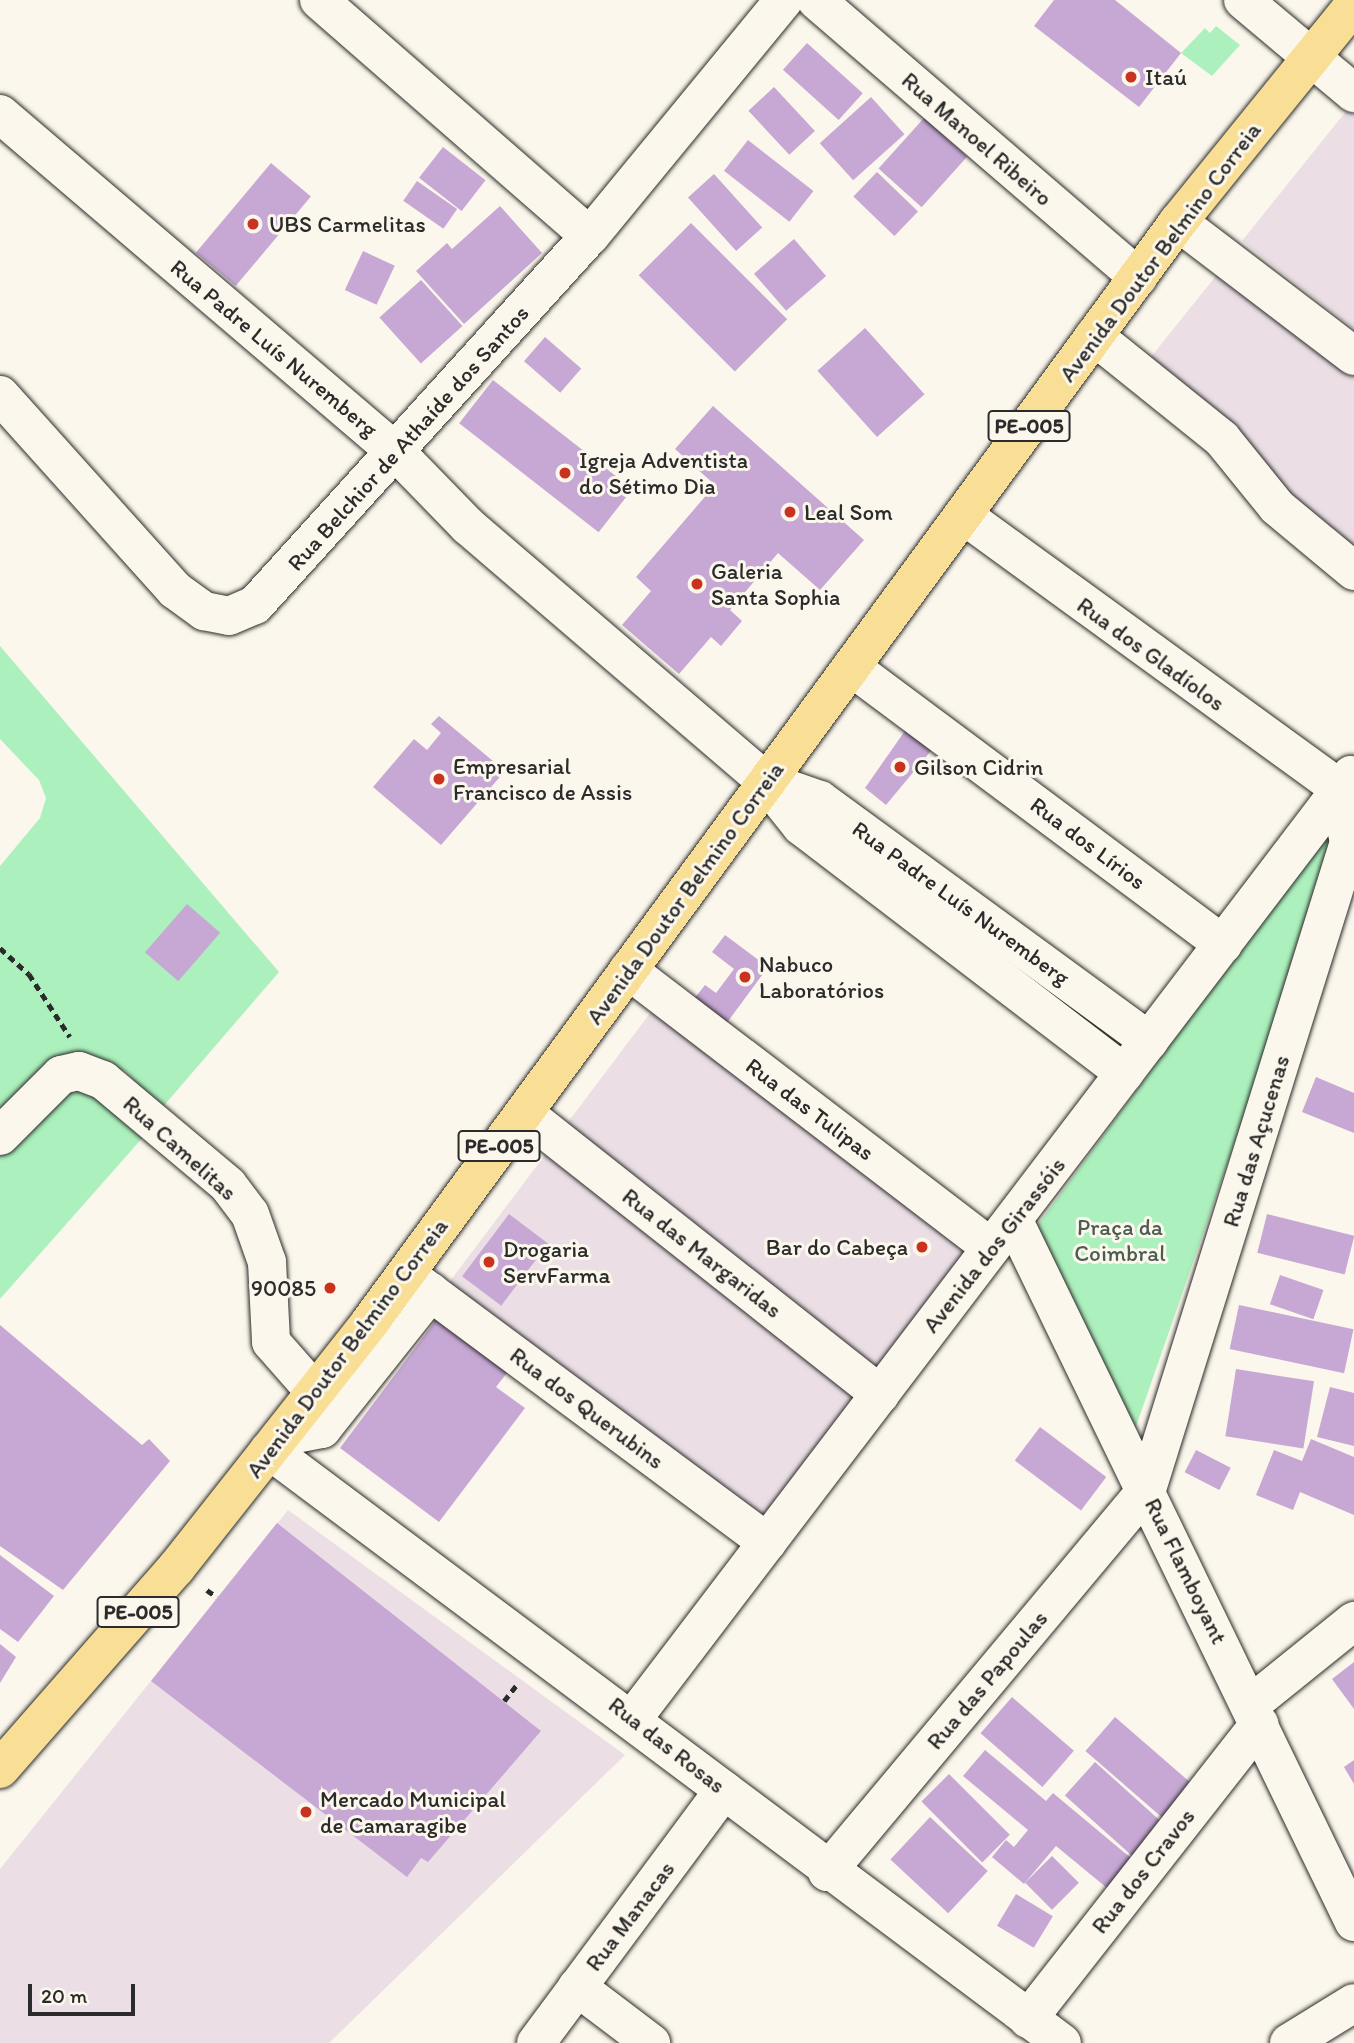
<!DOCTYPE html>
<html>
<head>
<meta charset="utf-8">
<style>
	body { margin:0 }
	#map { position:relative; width:1354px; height:2043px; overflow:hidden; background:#fbf7ec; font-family:Itim,sans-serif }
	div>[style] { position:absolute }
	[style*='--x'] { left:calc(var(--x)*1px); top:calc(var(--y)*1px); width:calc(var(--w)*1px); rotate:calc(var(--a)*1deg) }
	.built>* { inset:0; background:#ebdfe5; transform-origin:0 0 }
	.green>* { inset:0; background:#acf1bd }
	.building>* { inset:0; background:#c7a8d5; transform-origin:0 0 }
	.path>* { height:4.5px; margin-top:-2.25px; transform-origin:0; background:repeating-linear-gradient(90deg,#2b2b2b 0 7px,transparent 0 12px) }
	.roads { filter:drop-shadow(0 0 2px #2b2b2b) drop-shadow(0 0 2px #2b2b2b) }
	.minor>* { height:38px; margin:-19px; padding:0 19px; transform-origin:19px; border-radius:19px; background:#fbf7ec }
	.major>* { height:38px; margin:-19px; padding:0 19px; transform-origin:19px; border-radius:19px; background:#f9df96 }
	.dots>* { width:19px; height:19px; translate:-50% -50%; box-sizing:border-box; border:4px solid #fbf7ec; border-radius:50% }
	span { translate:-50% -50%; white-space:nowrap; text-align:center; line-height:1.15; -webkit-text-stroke:6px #fbf7ec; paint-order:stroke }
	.shield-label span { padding:2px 5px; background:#fbf7ec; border:2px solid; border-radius:5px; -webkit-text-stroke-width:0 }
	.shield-label { font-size:21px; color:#2b2b2b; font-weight:700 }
	.poi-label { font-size:23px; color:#2b2b2b }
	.left { translate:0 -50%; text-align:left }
	.right { translate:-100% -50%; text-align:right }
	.street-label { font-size:23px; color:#2b2b2b }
	.park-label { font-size:23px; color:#4b5c50 }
	.scale { position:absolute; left:28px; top:1984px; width:107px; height:32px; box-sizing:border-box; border:4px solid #2b2b2b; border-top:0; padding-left:9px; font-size:21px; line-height:24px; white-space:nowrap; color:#2b2b2b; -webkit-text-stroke:5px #fbf7ec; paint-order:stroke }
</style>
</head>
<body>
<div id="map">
	<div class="built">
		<i style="clip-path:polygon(1347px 110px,1354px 115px,1354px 329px,1242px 241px)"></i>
		<i style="clip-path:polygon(1228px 261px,1354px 361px,1354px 559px,1300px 517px,1279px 479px,1146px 363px)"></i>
		<i style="left:657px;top:1004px;width:405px;height:164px;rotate:37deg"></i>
		<i style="left:545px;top:1155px;width:404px;height:164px;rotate:37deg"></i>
		<i style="clip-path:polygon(288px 1510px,625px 1755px,329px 2043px,0 2043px,0 1869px)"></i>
	</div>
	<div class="green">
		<i style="clip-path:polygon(1216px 26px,1240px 45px,1212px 76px,1181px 53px,1205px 28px,1210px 33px)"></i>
		<i style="clip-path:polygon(0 646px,279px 972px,161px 1109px,125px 1071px,100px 1064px,0 1120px,0 866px,40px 818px,46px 798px,39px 780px,0 739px)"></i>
		<i style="clip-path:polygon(1321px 839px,1329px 842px,1324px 886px,1132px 1438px,1031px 1234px)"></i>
		<i style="clip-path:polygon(88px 1088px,145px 1135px,0 1299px,0 1155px,59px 1095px)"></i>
	</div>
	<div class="building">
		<i style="clip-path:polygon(1054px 0,1115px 0,1181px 53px,1139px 107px,1034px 26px)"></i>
		<i style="left:807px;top:43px;width:75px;height:36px;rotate:42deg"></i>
		<i style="left:774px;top:87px;width:60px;height:35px;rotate:47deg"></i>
		<i style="left:871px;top:97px;width:50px;height:69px;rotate:48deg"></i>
		<i style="left:924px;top:118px;width:58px;height:68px;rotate:42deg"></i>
		<i style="left:748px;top:140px;width:83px;height:39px;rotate:38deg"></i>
		<i style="left:443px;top:147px;width:54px;height:39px;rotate:38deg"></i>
		<i style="left:271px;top:163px;width:52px;height:117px;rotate:40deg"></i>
		<i style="left:877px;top:172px;width:57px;height:34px;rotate:44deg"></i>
		<i style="left:714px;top:174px;width:72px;height:35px;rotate:48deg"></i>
		<i style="left:417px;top:181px;width:49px;height:24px;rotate:35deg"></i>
		<i style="clip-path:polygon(500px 206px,542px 253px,464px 324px,416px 271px,447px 243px,452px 249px)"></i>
		<i style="left:691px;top:223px;width:136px;height:74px;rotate:45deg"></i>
		<i style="left:794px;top:239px;width:49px;height:53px;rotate:49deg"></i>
		<i style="left:363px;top:251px;width:35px;height:43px;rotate:25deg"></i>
		<i style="left:421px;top:280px;width:62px;height:56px;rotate:48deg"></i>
		<i style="left:865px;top:328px;width:89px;height:64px;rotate:48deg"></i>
		<i style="left:545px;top:337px;width:48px;height:32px;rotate:41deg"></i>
		<i style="left:493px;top:380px;width:177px;height:55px;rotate:38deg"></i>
		<i style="clip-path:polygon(713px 406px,864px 540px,820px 590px,778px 553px,730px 610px,742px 621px,721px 646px,711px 637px,679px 674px,622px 625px,651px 591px,636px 577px,715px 485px,675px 449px)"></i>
		<i style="clip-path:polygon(439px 716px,505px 771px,441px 845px,373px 787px,414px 739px,427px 750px,441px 733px,431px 724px)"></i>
		<i style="clip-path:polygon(909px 725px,935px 746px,886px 805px,865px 788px)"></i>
		<i style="left:187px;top:904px;width:44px;height:64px;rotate:41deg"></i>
		<i style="clip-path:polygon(725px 935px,768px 967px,726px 1024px,694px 999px,705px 985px,716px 993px,734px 969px,712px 952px)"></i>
		<i style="clip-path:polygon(1316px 1077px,1354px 1093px,1354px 1133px,1302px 1112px)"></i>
		<i style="left:509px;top:1214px;width:49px;height:78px;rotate:37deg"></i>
		<i style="left:1267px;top:1214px;width:90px;height:40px;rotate:14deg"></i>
		<i style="left:1280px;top:1275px;width:46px;height:31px;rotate:19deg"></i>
		<i style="left:1239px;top:1305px;width:117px;height:45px;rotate:12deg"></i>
		<i style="clip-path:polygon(439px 1316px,510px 1369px,496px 1387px,525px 1408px,439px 1522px,340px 1448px)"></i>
		<i style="clip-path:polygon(0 1325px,142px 1445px,149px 1439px,170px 1461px,63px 1590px,0 1546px)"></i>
		<i style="left:1236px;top:1369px;width:79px;height:68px;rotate:9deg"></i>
		<i style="clip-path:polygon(1330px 1387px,1354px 1393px,1354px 1446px,1317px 1437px)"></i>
		<i style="left:1040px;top:1427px;width:83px;height:42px;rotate:37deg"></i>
		<i style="clip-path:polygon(1311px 1439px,1354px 1457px,1354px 1515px,1300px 1492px,1293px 1510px,1256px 1495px,1274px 1450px,1302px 1461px)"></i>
		<i style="left:1196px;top:1450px;width:39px;height:25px;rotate:27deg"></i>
		<i style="clip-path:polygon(277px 1523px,541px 1731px,428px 1862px,421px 1858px,407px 1877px,151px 1681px)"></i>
		<i style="clip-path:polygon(0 1555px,54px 1596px,18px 1642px,0 1629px)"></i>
		<i style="clip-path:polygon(0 1644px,16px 1657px,0 1683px)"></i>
		<i style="clip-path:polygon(1354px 1662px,1354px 1709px,1332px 1679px)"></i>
		<i style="left:1012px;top:1697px;width:82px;height:48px;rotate:41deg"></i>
		<i style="left:1115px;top:1717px;width:103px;height:45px;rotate:41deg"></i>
		<i style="clip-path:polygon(985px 1750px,1046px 1801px,1053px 1793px,1132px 1859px,1107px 1888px,1056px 1846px,1024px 1884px,992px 1857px,1006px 1840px,1014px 1847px,1028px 1830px,963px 1776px)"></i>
		<i style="clip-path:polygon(1354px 1760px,1354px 1784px,1344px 1767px)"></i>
		<i style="left:1095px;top:1762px;width:91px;height:45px;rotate:42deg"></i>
		<i style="left:949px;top:1774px;width:86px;height:39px;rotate:45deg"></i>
		<i style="left:930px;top:1817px;width:79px;height:58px;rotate:43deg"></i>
		<i style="left:1052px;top:1856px;width:38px;height:38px;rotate:45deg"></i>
		<i style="left:1016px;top:1894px;width:43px;height:37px;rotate:31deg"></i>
	</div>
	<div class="path">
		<i style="--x:0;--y:948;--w:39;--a:42"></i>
		<i style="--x:29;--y:974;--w:75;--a:56.9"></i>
		<i style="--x:207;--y:1590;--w:12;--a:35"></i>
		<i style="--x:504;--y:1701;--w:23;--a:-52"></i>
	</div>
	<div class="roads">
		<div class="minor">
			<i style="--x:319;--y:0;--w:359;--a:41.1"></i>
			<i style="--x:816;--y:0;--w:425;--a:40.7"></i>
			<i style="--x:1243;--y:0;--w:145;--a:40"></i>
			<i style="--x:0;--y:114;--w:522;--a:40.49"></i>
			<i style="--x:397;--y:453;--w:102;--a:45.8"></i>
			<i style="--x:468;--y:526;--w:391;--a:40.6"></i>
			<i style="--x:765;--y:781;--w:58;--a:51.3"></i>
			<i style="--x:801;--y:826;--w:407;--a:37.4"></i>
			<i style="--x:1178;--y:222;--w:221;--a:37.3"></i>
			<i style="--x:1094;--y:336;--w:164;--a:38.8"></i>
			<i style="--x:1222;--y:439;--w:87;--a:51"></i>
			<i style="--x:1277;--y:507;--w:100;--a:39.7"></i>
			<i style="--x:0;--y:395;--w:262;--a:48.1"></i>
			<i style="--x:175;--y:590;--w:36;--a:36"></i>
			<i style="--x:204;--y:611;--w:25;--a:11"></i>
			<i style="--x:229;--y:616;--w:28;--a:-23"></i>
			<i style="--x:255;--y:605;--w:498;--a:-47.8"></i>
			<i style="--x:590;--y:236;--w:306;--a:-50.6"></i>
			<i style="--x:963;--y:515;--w:483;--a:36"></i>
			<i style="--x:851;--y:667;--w:464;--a:36.7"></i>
			<i style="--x:765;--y:781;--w:58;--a:19.1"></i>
			<i style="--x:820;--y:800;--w:408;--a:36.2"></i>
			<i style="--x:628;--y:970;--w:457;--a:37.4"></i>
			<i style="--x:524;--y:1113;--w:454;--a:38.3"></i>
			<i style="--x:0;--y:1136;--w:86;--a:-45"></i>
			<i style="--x:61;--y:1075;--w:18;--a:-13"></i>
			<i style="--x:79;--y:1071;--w:26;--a:21"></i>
			<i style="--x:103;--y:1080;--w:163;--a:40"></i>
			<i style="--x:228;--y:1185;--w:36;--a:53"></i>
			<i style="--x:250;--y:1214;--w:51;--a:70.5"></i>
			<i style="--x:267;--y:1262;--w:80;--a:87.1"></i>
			<i style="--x:271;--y:1342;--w:67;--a:48.7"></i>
			<i style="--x:1014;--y:1221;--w:779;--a:64.13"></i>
			<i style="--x:406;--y:1274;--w:450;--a:36.6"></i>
			<i style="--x:280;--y:1437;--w:43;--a:-10.8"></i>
			<i style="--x:322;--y:1429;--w:175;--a:-51.5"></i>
			<i style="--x:269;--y:1450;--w:990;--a:36.79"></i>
			<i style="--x:1250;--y:1705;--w:134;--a:-38.9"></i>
			<i style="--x:634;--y:1717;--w:1184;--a:-52.72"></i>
			<i style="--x:827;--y:1872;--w:499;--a:-50.1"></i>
			<i style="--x:1147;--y:1489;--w:678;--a:-72.66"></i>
			<i style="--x:1349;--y:842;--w:51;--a:-102.4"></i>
			<i style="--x:577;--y:1987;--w:93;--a:37.1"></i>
			<i style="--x:1028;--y:2019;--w:375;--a:-51.9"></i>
			<i style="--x:536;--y:2043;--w:315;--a:-53.4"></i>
			<i style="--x:1289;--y:2043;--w:76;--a:-31.6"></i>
		</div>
		<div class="major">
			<i style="--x:0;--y:1769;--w:267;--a:-48.8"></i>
			<i style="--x:176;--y:1568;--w:313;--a:-51.7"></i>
			<i style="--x:370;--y:1322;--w:1365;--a:-53.7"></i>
			<i style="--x:1178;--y:222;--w:279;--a:-51"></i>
		</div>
	</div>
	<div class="dots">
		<i style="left:1131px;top:77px;background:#c8321e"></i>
		<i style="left:253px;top:224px;background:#c8321e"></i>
		<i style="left:565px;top:473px;background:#c8321e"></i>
		<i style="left:790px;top:512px;background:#c8321e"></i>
		<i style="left:697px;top:584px;background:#c8321e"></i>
		<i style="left:900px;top:767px;background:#c8321e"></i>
		<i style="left:439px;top:779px;background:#c8321e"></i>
		<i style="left:745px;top:977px;background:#c8321e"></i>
		<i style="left:922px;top:1247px;background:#c8321e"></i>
		<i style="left:489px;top:1262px;background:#c8321e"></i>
		<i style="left:330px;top:1288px;background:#c8321e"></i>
		<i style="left:306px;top:1812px;background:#c8321e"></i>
	</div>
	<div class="shield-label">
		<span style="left:1029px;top:426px">PE-005</span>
		<span style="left:499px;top:1146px">PE-005</span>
		<span style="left:138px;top:1612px">PE-005</span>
	</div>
	<div class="poi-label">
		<span class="left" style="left:1145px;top:77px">Itaú</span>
		<span class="left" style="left:269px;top:224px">UBS Carmelitas</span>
		<span class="left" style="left:579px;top:473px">Igreja Adventista<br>do Sétimo Dia</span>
		<span class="left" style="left:804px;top:512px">Leal Som</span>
		<span class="left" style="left:711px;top:584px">Galeria<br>Santa Sophia</span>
		<span class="left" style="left:453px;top:779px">Empresarial<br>Francisco de Assis</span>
		<span class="left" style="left:914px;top:767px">Gilson Cidrin</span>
		<span class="left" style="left:759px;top:977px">Nabuco<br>Laboratórios</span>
		<span class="right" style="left:908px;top:1247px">Bar do Cabeça</span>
		<span class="left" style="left:503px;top:1262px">Drogaria<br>ServFarma</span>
		<span class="right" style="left:316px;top:1288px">90085</span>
		<span class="left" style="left:320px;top:1812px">Mercado Municipal<br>de Camaragibe</span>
	</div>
	<div class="street-label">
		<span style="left:977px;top:139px;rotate:41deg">Rua Manoel Ribeiro</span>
		<span style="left:1160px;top:252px;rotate:-53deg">Avenida Doutor Belmino Correia</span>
		<span style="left:274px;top:348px;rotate:40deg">Rua Padre Luís Nuremberg</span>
		<span style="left:408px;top:438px;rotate:-48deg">Rua Belchior de Athaíde dos Santos</span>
		<span style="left:1151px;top:654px;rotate:36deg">Rua dos Gladíolos</span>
		<span style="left:1088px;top:843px;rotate:37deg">Rua dos Lírios</span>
		<span style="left:685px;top:893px;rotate:-54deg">Avenida Doutor Belmino Correia</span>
		<span style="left:961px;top:903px;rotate:36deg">Rua Padre Luís Nuremberg</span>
		<span style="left:810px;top:1109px;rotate:37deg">Rua das Tulipas</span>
		<span style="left:1256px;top:1141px;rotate:-73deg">Rua das Açucenas</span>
		<span style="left:180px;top:1148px;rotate:42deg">Rua Camelitas</span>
		<span style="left:994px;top:1245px;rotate:-52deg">Avenida dos Girassóis</span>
		<span style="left:702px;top:1253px;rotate:38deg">Rua das Margaridas</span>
		<span style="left:347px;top:1348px;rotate:-53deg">Avenida Doutor Belmino Correia</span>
		<span style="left:587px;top:1408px;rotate:37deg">Rua dos Querubins</span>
		<span style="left:1186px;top:1571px;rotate:64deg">Rua Flamboyant</span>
		<span style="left:987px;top:1680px;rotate:-50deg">Rua das Papoulas</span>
		<span style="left:667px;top:1745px;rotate:38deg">Rua das Rosas</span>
		<span style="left:1143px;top:1871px;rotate:-52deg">Rua dos Cravos</span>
		<span style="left:630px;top:1916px;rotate:-53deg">Rua Manacas</span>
	</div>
	<div class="park-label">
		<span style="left:1120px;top:1240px">Praça da<br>Coimbral</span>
	</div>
	<div class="scale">20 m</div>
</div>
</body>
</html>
